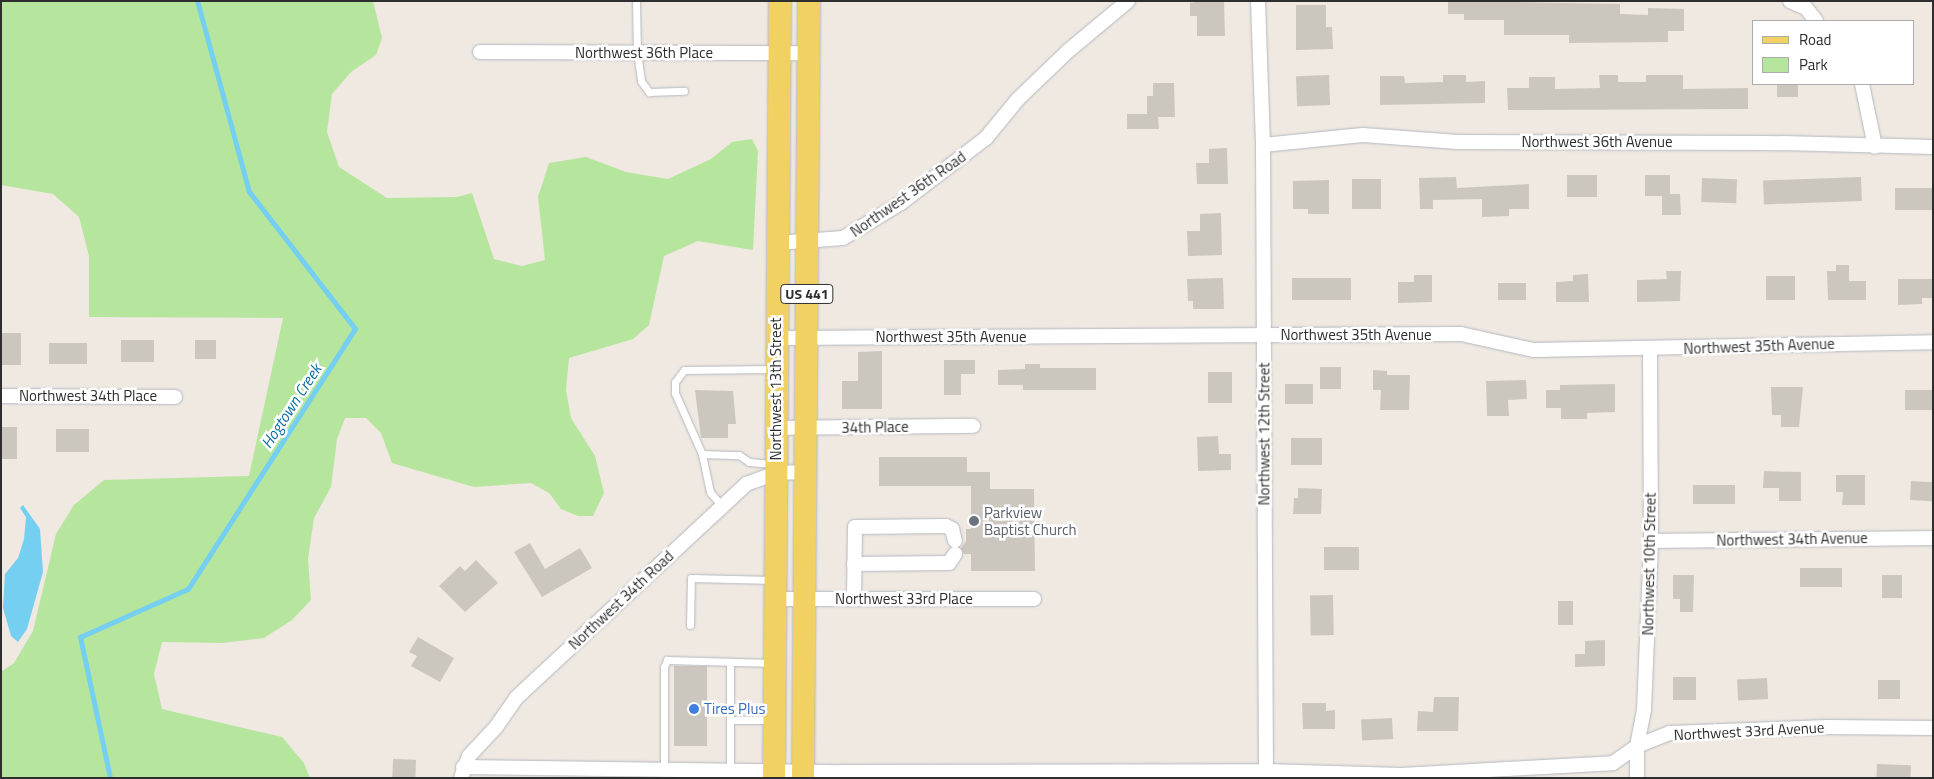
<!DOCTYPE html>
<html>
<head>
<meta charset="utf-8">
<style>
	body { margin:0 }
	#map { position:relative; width:1934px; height:779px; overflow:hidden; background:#efe9e1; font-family:"Titillium Web",sans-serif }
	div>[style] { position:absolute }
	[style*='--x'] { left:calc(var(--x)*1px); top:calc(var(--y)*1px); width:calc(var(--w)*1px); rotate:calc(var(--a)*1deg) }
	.green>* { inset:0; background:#b6e59e }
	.water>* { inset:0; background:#75cff0 }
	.stream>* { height:4.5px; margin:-2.25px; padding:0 2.25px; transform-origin:2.25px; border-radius:2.25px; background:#75cff0 }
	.building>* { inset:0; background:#cbc7bf; transform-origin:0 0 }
	.roads { filter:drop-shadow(0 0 1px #b4b7c1) drop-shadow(0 0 1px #b4b7c1) }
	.service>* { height:7px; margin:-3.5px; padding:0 3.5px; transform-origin:3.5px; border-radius:3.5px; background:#fff }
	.minor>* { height:14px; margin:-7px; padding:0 7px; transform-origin:7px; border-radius:7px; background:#fff }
	.primary>* { height:22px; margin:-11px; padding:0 11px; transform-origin:11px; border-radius:11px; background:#f2d163 }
	.dots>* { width:14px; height:14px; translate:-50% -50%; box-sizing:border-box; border:2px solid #fff; border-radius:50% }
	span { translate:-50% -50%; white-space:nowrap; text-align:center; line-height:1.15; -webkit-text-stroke:5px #fff; paint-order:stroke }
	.shield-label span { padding:1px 4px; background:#fff; border:1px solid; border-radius:4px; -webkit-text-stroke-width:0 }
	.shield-label { font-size:14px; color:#2e2e2e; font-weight:700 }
	.street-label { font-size:15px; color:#2e2e2e }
	.worship-label { font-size:15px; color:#5b616d }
	.left { translate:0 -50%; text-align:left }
	.shop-label { font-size:15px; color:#366cbe }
	.water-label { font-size:16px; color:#0d6fa3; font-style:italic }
	.frame { position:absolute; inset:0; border:2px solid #2e2e2e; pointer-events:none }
	.legend { position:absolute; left:1752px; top:20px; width:162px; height:65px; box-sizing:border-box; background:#fff; border:1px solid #ababab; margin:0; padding:6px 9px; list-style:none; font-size:15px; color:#2e2e2e }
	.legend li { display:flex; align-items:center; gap:10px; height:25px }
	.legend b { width:25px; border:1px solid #ababab }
</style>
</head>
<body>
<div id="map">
	<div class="green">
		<i style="clip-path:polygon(1px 1px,373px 1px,382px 38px,376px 55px,351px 72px,332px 94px,327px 132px,339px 167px,387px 198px,457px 197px,472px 193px,494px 259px,522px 266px,545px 260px,538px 197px,549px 163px,586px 157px,626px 172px,668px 179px,711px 159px,732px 142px,752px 139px,758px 151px,753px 250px,698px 241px,664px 256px,649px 325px,633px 339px,569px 358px,566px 390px,571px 418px,595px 456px,604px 493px,593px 516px,578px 516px,561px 509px,549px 493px,531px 483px,474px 487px,392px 463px,381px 433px,366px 418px,345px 418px,337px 439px,331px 487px,314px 518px,308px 559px,311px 600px,292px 620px,264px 638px,222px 643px,162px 642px,154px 674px,162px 709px,282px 737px,304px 763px,310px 778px,1px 778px,1px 672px,14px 663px,33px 631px,56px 534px,74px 505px,104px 480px,249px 476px,283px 318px,89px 317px,89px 256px,79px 217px,53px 194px,1px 185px)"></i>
	</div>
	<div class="water">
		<i style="clip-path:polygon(23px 505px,40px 529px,43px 572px,27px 629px,18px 642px,11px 636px,3px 608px,5px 574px,18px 558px,24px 539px,26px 517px,20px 508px)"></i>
	</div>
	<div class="stream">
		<i style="--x:110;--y:778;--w:144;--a:-102"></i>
		<i style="--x:80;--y:637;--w:118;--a:-24"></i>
		<i style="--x:188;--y:589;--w:309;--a:-57.3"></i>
		<i style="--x:355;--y:329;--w:173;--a:-127.7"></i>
		<i style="--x:249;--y:192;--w:198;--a:-105.2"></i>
	</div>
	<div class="building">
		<i style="clip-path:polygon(1202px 1px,1224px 1px,1225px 36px,1197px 36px,1197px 16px,1190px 16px,1190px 3px)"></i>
		<i style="clip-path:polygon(1448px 1px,1620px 4px,1620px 14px,1648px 15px,1648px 8px,1684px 9px,1684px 31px,1668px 31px,1668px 42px,1569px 43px,1569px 35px,1504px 35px,1504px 20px,1464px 20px,1464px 14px,1448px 14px)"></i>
		<i style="clip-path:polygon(1296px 5px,1326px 5px,1326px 27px,1332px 27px,1333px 49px,1296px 50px)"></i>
		<i style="left:1329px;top:75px;width:30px;height:33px;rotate:88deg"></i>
		<i style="clip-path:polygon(1443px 75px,1466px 75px,1466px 82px,1485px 81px,1485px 103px,1380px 105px,1380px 76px,1404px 76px,1405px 83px,1443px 82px)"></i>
		<i style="clip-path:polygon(1599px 75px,1618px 75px,1618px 82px,1646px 82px,1646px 75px,1683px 75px,1683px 89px,1748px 88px,1748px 109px,1508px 110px,1507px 88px,1529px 88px,1529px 77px,1555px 77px,1555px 89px,1600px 88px)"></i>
		<i style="clip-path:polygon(1153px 83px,1174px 83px,1175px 117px,1158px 117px,1159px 129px,1127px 129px,1127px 114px,1147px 114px,1147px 96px,1153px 96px)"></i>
		<i style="left:1777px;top:84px;width:21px;height:13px"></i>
		<i style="clip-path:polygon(1227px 148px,1228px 184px,1197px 184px,1196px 163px,1209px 163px,1209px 149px)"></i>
		<i style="left:1567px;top:175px;width:30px;height:22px"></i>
		<i style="clip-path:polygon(1645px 175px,1670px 175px,1670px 194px,1680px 194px,1681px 215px,1662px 215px,1662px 196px,1645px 196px)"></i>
		<i style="clip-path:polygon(1456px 177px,1457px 188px,1529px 184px,1529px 209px,1509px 209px,1509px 216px,1482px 217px,1482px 199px,1433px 200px,1433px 209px,1420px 209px,1419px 178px)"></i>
		<i style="left:1861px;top:177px;width:24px;height:98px;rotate:88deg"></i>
		<i style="left:1702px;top:178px;width:35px;height:24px;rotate:2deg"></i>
		<i style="left:1352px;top:179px;width:29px;height:30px"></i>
		<i style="clip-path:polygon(1329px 180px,1329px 214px,1308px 214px,1308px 209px,1293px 209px,1293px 181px)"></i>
		<i style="left:1933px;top:188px;width:22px;height:38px;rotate:90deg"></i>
		<i style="clip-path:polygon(1221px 213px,1222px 255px,1188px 256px,1187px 231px,1200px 231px,1200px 214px)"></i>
		<i style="clip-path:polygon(1836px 265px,1849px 265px,1849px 281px,1866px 281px,1866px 300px,1828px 300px,1827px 271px,1836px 271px)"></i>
		<i style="clip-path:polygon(1666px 271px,1681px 271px,1680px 301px,1637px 302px,1637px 280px,1667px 279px)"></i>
		<i style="clip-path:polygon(1588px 274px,1589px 302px,1556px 302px,1556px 282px,1573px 281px,1573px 275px)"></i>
		<i style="clip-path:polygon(1414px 275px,1432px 275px,1432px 302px,1398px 303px,1398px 282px,1414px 282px)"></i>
		<i style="left:1795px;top:276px;width:24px;height:29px;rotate:90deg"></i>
		<i style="clip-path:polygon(1223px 278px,1224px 309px,1193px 309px,1193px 301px,1188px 301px,1187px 279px)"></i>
		<i style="left:1292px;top:278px;width:59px;height:22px"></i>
		<i style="clip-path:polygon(1898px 279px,1933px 279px,1933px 298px,1922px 298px,1922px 304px,1898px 305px)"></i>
		<i style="left:1526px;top:283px;width:17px;height:28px;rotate:90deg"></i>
		<i style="left:1px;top:333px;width:20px;height:32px"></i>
		<i style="left:121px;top:340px;width:33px;height:22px"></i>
		<i style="left:195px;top:340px;width:21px;height:19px"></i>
		<i style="left:49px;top:343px;width:38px;height:21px"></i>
		<i style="clip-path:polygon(882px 351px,882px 409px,842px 409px,842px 381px,858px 381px,858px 352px)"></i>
		<i style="clip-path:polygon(944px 360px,975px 360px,975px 374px,961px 374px,961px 395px,944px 395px)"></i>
		<i style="clip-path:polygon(1025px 364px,1040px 364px,1040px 368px,1096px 368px,1096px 390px,1023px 390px,1023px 385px,998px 385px,998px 370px,1025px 369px)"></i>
		<i style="left:1320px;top:367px;width:21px;height:22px"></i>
		<i style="clip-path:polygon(1373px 370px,1387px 371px,1387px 375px,1410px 375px,1409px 410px,1380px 410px,1381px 390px,1373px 390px)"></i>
		<i style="left:1208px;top:372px;width:24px;height:31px"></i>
		<i style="clip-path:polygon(1526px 380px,1527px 399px,1508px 400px,1509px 416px,1487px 416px,1486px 381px)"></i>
		<i style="left:1285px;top:384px;width:28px;height:20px"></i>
		<i style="clip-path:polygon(1615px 384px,1615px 412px,1587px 413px,1587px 419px,1561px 419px,1561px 408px,1546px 408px,1546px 390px,1560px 390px,1560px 385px)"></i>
		<i style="clip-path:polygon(1771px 387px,1803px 387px,1799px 427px,1781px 427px,1781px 415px,1772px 415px)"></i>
		<i style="clip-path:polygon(695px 390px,733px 391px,736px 424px,728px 424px,728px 438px,701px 438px)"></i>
		<i style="left:1905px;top:390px;width:28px;height:20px"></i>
		<i style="left:1px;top:427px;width:16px;height:32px"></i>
		<i style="left:56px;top:429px;width:33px;height:23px"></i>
		<i style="clip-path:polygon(1218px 436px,1219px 454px,1231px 454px,1231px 470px,1198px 471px,1197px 437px)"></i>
		<i style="left:1291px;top:438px;width:31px;height:27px"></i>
		<i style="clip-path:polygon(879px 457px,967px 457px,967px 472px,990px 472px,990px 489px,1034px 489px,1035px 571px,971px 571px,971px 554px,964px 554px,961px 548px,966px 541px,966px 529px,971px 529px,971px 486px,879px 486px)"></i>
		<i style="clip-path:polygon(1764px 471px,1801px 472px,1801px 501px,1779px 501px,1779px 488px,1763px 488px)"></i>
		<i style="clip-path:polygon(1836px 475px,1865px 475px,1865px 505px,1842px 505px,1843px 492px,1836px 492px)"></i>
		<i style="left:1911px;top:481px;width:22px;height:19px;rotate:3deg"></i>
		<i style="left:1693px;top:485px;width:42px;height:19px"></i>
		<i style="clip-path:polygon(1298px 488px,1322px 489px,1321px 514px,1293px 514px,1294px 498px,1298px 498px)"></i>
		<i style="clip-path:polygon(530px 543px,545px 569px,580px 548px,592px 568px,542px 597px,514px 552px)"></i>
		<i style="left:1324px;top:547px;width:35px;height:23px"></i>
		<i style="clip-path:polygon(476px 560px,498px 583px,465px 612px,439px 586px,460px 566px,465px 571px)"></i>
		<i style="left:1800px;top:568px;width:42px;height:19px"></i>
		<i style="clip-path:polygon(1673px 575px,1694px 575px,1693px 612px,1680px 612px,1680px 599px,1673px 599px)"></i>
		<i style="left:1882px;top:575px;width:20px;height:23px"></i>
		<i style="left:1333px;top:595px;width:40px;height:23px;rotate:89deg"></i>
		<i style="left:1558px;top:601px;width:15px;height:24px"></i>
		<i style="clip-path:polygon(418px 637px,454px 658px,440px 682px,411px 666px,417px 656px,409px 652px)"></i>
		<i style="clip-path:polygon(1605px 640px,1605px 666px,1575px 667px,1575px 654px,1585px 654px,1585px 641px)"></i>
		<i style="left:674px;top:666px;width:33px;height:80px"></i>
		<i style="left:1673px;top:677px;width:23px;height:23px"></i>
		<i style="left:1767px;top:678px;width:21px;height:30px;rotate:87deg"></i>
		<i style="left:1900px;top:680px;width:19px;height:22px;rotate:90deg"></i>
		<i style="clip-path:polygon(1434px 697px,1459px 697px,1458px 731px,1417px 731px,1418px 711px,1433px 712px)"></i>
		<i style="clip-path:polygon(1302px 703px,1326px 703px,1326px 711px,1335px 710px,1335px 729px,1303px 729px)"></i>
		<i style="left:1392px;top:718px;width:21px;height:31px;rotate:87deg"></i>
		<i style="left:393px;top:759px;width:23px;height:19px;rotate:2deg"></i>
		<i style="left:1877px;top:764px;width:34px;height:14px;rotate:2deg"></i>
	</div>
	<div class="roads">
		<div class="service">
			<i style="--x:636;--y:1;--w:51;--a:88.9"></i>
			<i style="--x:637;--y:52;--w:29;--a:82"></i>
			<i style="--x:641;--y:81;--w:14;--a:54"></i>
			<i style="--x:649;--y:92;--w:35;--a:-2"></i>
			<i style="--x:702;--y:454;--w:37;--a:2"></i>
			<i style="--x:739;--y:455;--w:12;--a:35"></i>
			<i style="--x:749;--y:462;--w:24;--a:5"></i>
			<i style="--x:722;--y:506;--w:18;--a:-131"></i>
			<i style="--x:710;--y:492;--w:39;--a:-102"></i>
			<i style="--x:702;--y:454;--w:67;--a:-113.9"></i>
			<i style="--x:675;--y:393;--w:11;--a:-90"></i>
			<i style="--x:675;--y:382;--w:15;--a:-53"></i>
			<i style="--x:684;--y:370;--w:90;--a:-0.6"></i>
			<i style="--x:690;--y:625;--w:47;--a:-88.8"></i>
			<i style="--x:691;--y:578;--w:82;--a:1.4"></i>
			<i style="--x:730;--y:662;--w:108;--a:90"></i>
			<i style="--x:730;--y:720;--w:42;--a:0"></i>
			<i style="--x:664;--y:769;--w:102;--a:-90"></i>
			<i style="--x:664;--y:667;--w:8;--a:-67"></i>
			<i style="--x:667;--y:660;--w:105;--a:1.6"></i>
		</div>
		<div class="minor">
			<i style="--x:1258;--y:1;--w:144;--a:88"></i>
			<i style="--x:1263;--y:145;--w:633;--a:89.73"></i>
			<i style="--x:1790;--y:1;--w:17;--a:24"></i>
			<i style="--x:1806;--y:8;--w:16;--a:52"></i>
			<i style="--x:480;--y:52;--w:328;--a:0.2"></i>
			<i style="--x:1862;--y:84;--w:64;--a:78.3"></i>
			<i style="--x:1263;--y:145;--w:100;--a:-5.7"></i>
			<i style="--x:1363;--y:135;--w:95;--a:4.2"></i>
			<i style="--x:1458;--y:142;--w:325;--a:0.2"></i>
			<i style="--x:1783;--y:143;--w:150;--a:1.5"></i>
			<i style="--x:777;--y:243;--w:66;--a:-4.3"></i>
			<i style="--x:843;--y:238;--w:68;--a:-31.1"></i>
			<i style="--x:901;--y:203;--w:107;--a:-37.4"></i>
			<i style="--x:986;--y:138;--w:50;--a:-50.6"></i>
			<i style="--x:1018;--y:99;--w:69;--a:-43.8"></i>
			<i style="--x:1068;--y:51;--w:78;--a:-39.8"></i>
			<i style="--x:777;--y:338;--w:684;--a:-0.34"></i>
			<i style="--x:1461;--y:334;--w:74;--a:12.5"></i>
			<i style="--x:1533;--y:350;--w:400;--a:-1.1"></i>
			<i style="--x:1;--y:396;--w:174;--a:0.3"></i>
			<i style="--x:777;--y:428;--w:196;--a:-0.6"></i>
			<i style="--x:1651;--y:541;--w:282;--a:-0.6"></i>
			<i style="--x:854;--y:564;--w:95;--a:-0.6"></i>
			<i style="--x:949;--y:563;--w:11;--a:-56"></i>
			<i style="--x:775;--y:599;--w:259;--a:0"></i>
			<i style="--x:854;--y:599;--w:72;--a:-89.2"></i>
			<i style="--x:855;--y:527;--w:91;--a:-0.6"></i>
			<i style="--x:946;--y:526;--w:7;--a:27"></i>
			<i style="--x:952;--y:529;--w:12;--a:76"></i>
			<i style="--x:463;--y:767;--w:379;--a:0.8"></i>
			<i style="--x:842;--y:772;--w:424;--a:-0.1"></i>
			<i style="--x:1266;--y:771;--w:135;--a:1.7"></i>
			<i style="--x:1401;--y:775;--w:212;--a:-3.2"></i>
			<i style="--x:1613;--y:763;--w:29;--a:-35"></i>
			<i style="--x:1637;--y:746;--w:35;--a:-22"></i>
			<i style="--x:1670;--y:733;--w:158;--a:-2.2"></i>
			<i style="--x:1828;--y:727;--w:105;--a:0.5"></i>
			<i style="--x:461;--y:778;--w:23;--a:-70"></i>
			<i style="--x:469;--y:756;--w:40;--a:-47"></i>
			<i style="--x:496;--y:727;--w:35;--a:-55"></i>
			<i style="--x:516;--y:698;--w:314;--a:-42.9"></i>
			<i style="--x:746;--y:484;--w:32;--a:-20"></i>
			<i style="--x:776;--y:473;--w:29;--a:-2"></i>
			<i style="--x:1637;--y:778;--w:32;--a:-90"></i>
			<i style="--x:1637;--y:746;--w:37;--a:-79"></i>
			<i style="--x:1644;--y:710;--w:169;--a:-87.6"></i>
			<i style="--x:1651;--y:541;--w:192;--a:-90.3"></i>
		</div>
		<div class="primary">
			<i style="--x:774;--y:778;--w:777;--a:-89.56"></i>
			<i style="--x:803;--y:778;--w:777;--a:-89.56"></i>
		</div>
	</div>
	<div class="dots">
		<i style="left:974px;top:521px;background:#6b7280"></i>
		<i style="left:694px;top:709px;background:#3f7fe0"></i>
	</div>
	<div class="shield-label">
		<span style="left:807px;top:294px">US 441</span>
	</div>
	<div class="street-label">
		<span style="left:644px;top:53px">Northwest 36th Place</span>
		<span style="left:1597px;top:142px">Northwest 36th Avenue</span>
		<span style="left:908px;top:194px;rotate:-35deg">Northwest 36th Road</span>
		<span style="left:1356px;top:335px">Northwest 35th Avenue</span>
		<span style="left:951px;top:337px">Northwest 35th Avenue</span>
		<span style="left:1759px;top:346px;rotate:-2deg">Northwest 35th Avenue</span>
		<span style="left:776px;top:389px;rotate:-90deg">Northwest 13th Street</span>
		<span style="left:88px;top:396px">Northwest 34th Place</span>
		<span style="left:875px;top:427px;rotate:-1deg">34th Place</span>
		<span style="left:1264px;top:434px;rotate:-90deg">Northwest 12th Street</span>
		<span style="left:1792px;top:539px;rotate:-1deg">Northwest 34th Avenue</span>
		<span style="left:1649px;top:564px;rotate:-89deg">Northwest 10th Street</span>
		<span style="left:904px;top:599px">Northwest 33rd Place</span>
		<span style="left:621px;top:600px;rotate:-43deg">Northwest 34th Road</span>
		<span style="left:1749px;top:731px;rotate:-3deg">Northwest 33rd Avenue</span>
	</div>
	<div class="worship-label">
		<span class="left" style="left:984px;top:521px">Parkview<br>Baptist Church</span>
	</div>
	<div class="shop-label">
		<span class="left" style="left:704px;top:709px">Tires Plus</span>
	</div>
	<div class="water-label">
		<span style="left:291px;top:406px;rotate:-57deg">Hogtown Creek</span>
	</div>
	<div class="frame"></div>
	<ul class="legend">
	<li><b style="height:6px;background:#f2d163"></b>Road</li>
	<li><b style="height:14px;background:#b6e59e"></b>Park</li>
	</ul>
</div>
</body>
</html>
